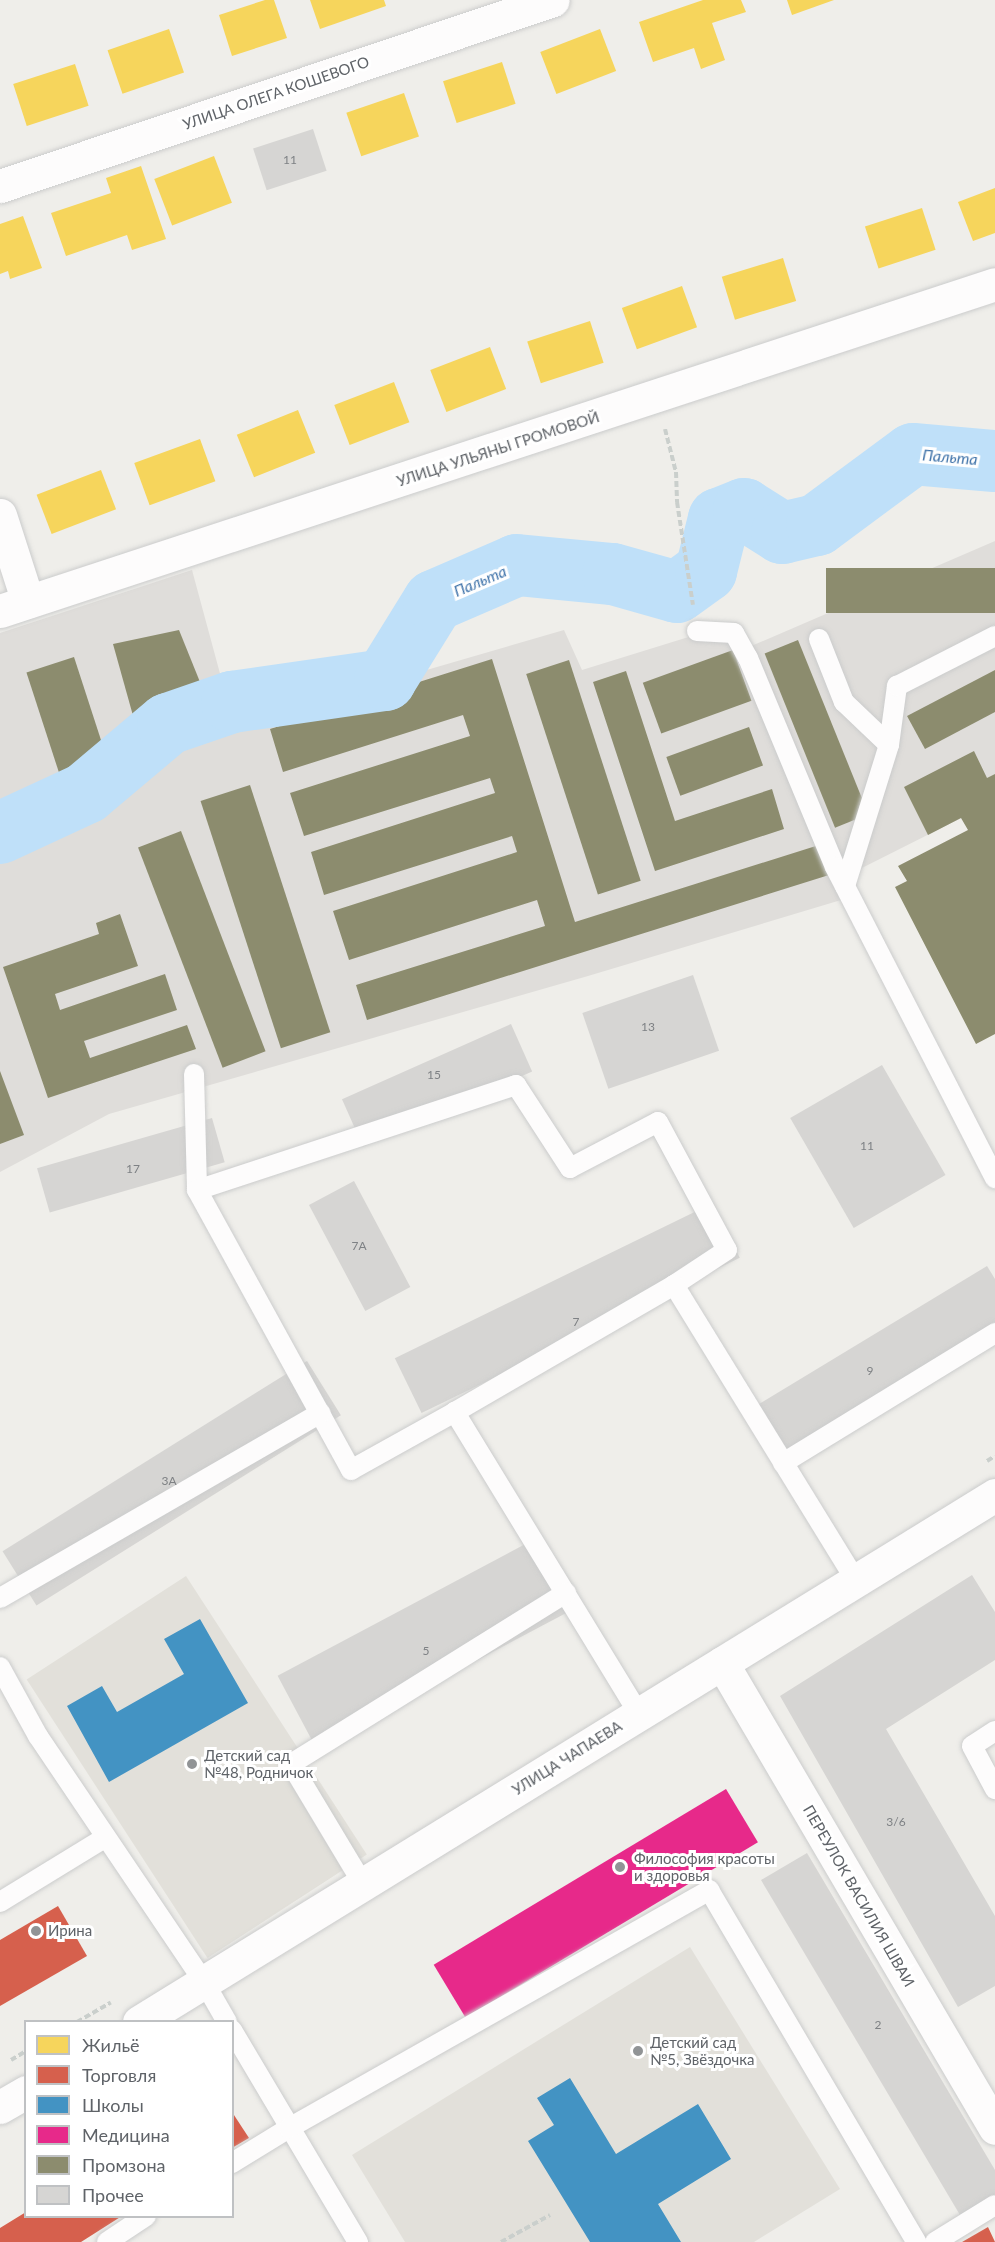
<!DOCTYPE html>
<html>
<head>
<meta charset="utf-8">
<style>
	body { margin:0 }
	#map { position:relative; width:995px; height:2242px; overflow:hidden; background:#efeeea; font-family:Lato,sans-serif }
	div>[style] { position:absolute }
	[style*='--x'] { left:calc(var(--x)*1px); top:calc(var(--y)*1px); width:calc(var(--w)*1px); rotate:calc(var(--a)*1deg) }
	.industrial>* { inset:0; background:#dfddda }
	.education>* { inset:0; background:#e2e0da; transform-origin:0 0 }
	.homes>* { inset:0; background:#f6d55c; transform-origin:0 0 }
	.shops>* { inset:0; background:#d6604d }
	.schools>* { inset:0; background:#4393c3 }
	.health>* { inset:0; background:#e7298a; transform-origin:0 0 }
	.industry>* { inset:0; background:#8c8c6e; transform-origin:0 0 }
	.river>* { height:62px; margin:-31px; padding:0 31px; transform-origin:31px; border-radius:31px; background:#bfe0f9 }
	.building>* { inset:0; background:#d6d5d3; transform-origin:0 0 }
	.path>* { height:4px; margin-top:-2px; transform-origin:0; background:repeating-linear-gradient(90deg,#cacfcc 0 6px,transparent 0 9px) }
	.roads { filter:drop-shadow(0 0 2px #cbcccc) drop-shadow(0 0 2px #cbcccc) }
	.lane>* { height:20px; margin:-10px; padding:0 10px; transform-origin:10px; border-radius:10px; background:#fdfcfc }
	.street>* { height:33px; margin:-16.5px; padding:0 16.5px; transform-origin:16.5px; border-radius:16.5px; background:#fdfcfc }
	.secondary>* { height:33px; margin:-16.5px; padding:0 16.5px; transform-origin:16.5px; border-radius:16.5px; background:#fdfcfc }
	.dots>* { width:16px; height:16px; translate:-50% -50%; box-sizing:border-box; border:3px solid #fff; border-radius:50% }
	span { translate:-50% -50%; white-space:nowrap; text-align:center; line-height:1.15; -webkit-text-stroke:6px #fff; paint-order:stroke }
	.number-label { font-size:12px; color:#7e8184 }
	.number-label span { -webkit-text-stroke-width:0 }
	.street-label { font-size:15px; color:#5f6368 }
	.poi-label { font-size:15px; color:#5f6368 }
	.left { translate:0 -50%; text-align:left }
	.water-label { font-size:16px; color:#4174aa; font-style:italic }
	.legend { position:absolute; left:24px; top:2020px; width:210px; height:198px; box-sizing:border-box; background:#fff; border:2px solid #bfc1c3; margin:0; padding:8px 10px; list-style:none; font-size:18px; color:#5f6368 }
	.legend li { display:flex; align-items:center; gap:12px; height:30px }
	.legend b { width:30px; border:2px solid #bfc1c3 }
</style>
</head>
<body>
<div id="map">
	<div class="industrial">
		<i style="clip-path:polygon(995px 541px,995px 801px,844px 877px,851px 897px,588px 976px,109px 1114px,0 1172px,0 839px,88px 797px,172px 730px,228px 712px,265px 717px,564px 630px,582px 670px,737px 622px,749px 647px)"></i>
		<i style="clip-path:polygon(192px 570px,225px 692px,170px 718px,84px 785px,0 820px,0 633px)"></i>
	</div>
	<div class="education">
		<i style="left:186px;top:1576px;width:332px;height:190px;rotate:57deg"></i>
		<i style="clip-path:polygon(690px 1947px,840px 2189px,754px 2242px,405px 2242px,352px 2155px)"></i>
	</div>
	<div class="homes">
		<i style="clip-path:polygon(265px 0,274px 0,287px 38px,232px 56px,219px 15px)"></i>
		<i style="clip-path:polygon(310px 0,384px 0,386px 6px,320px 29px)"></i>
		<i style="clip-path:polygon(703px 0,741px 0,746px 12px,712px 23px,725px 60px,701px 69px,694px 48px,653px 62px,639px 22px)"></i>
		<i style="clip-path:polygon(787px 0,834px 0,792px 15px)"></i>
		<i style="left:169px;top:29px;width:46px;height:65px;rotate:71deg"></i>
		<i style="left:600px;top:29px;width:45px;height:64px;rotate:69deg"></i>
		<i style="left:502px;top:62px;width:44px;height:62px;rotate:72deg"></i>
		<i style="left:75px;top:64px;width:44px;height:65px;rotate:72deg"></i>
		<i style="left:404px;top:93px;width:46px;height:61px;rotate:71deg"></i>
		<i style="left:214px;top:156px;width:50px;height:64px;rotate:69deg"></i>
		<i style="clip-path:polygon(141px 166px,166px 239px,132px 250px,127px 235px,66px 256px,51px 213px,111px 193px,106px 178px)"></i>
		<i style="clip-path:polygon(995px 188px,995px 233px,973px 241px,958px 202px)"></i>
		<i style="left:922px;top:208px;width:44px;height:60px;rotate:72deg"></i>
		<i style="clip-path:polygon(23px 216px,42px 268px,10px 279px,8px 271px,0 274px,0 224px)"></i>
		<i style="left:783px;top:258px;width:45px;height:64px;rotate:73deg"></i>
		<i style="left:682px;top:286px;width:44px;height:64px;rotate:70deg"></i>
		<i style="left:590px;top:321px;width:44px;height:66px;rotate:72deg"></i>
		<i style="left:490px;top:347px;width:45px;height:64px;rotate:69deg"></i>
		<i style="left:394px;top:382px;width:43px;height:64px;rotate:69deg"></i>
		<i style="left:298px;top:410px;width:46px;height:66px;rotate:68deg"></i>
		<i style="left:200px;top:439px;width:45px;height:70px;rotate:70deg"></i>
		<i style="left:101px;top:470px;width:42px;height:69px;rotate:69deg"></i>
	</div>
	<div class="shops">
		<i style="clip-path:polygon(58px 1906px,87px 1956px,0 2006px,0 1940px)"></i>
		<i style="clip-path:polygon(232px 2112px,249px 2138px,232px 2148px)"></i>
		<i style="clip-path:polygon(26px 2212px,26px 2216px,122px 2216px,81px 2242px,0 2242px,0 2228px)"></i>
		<i style="clip-path:polygon(988px 2227px,995px 2242px,962px 2242px)"></i>
	</div>
	<div class="schools">
		<i style="clip-path:polygon(200px 1619px,248px 1703px,109px 1782px,67px 1706px,102px 1686px,117px 1712px,184px 1674px,164px 1639px)"></i>
		<i style="clip-path:polygon(570px 2078px,616px 2154px,698px 2104px,731px 2159px,658px 2204px,681px 2242px,590px 2242px,528px 2141px,554px 2125px,537px 2098px)"></i>
	</div>
	<div class="health">
		<i style="left:726px;top:1789px;width:62px;height:341px;rotate:59deg"></i>
	</div>
	<div class="industry">
		<i style="left:995px;top:568px;width:45px;height:169px;rotate:90deg"></i>
		<i style="clip-path:polygon(179px 630px,202px 687px,137px 730px,113px 644px)"></i>
		<i style="left:798px;top:640px;width:188px;height:36px;rotate:68deg"></i>
		<i style="left:733px;top:650px;width:54px;height:96px;rotate:70deg"></i>
		<i style="left:74px;top:657px;width:106px;height:50px;rotate:72deg"></i>
		<i style="clip-path:polygon(492px 659px,575px 922px,819px 845px,829px 875px,367px 1020px,356px 985px,545px 926px,537px 900px,349px 960px,333px 911px,517px 852px,512px 836px,324px 895px,311px 852px,495px 793px,490px 778px,304px 836px,290px 793px,470px 736px,463px 715px,283px 772px,270px 729px)"></i>
		<i style="left:569px;top:660px;width:232px;height:45px;rotate:72deg"></i>
		<i style="clip-path:polygon(995px 670px,995px 712px,925px 749px,907px 716px)"></i>
		<i style="clip-path:polygon(626px 671px,675px 821px,772px 789px,784px 829px,655px 871px,593px 682px)"></i>
		<i style="left:749px;top:727px;width:41px;height:88px;rotate:70deg"></i>
		<i style="clip-path:polygon(974px 751px,987px 778px,995px 774px,995px 1034px,976px 1044px,895px 887px,907px 881px,898px 866px,968px 830px,961px 818px,928px 835px,904px 787px)"></i>
		<i style="left:250px;top:785px;width:260px;height:52px;rotate:72deg"></i>
		<i style="left:181px;top:831px;width:236px;height:46px;rotate:69deg"></i>
		<i style="clip-path:polygon(120px 914px,138px 966px,55px 994px,60px 1010px,165px 974px,177px 1010px,84px 1041px,90px 1058px,187px 1025px,196px 1049px,48px 1098px,3px 967px,99px 934px,96px 923px)"></i>
		<i style="clip-path:polygon(0 1071px,24px 1135px,0 1144px)"></i>
	</div>
	<div class="river">
		<i style="--x:0;--y:833;--w:95;--a:-24.9"></i>
		<i style="--x:86;--y:793;--w:107;--a:-40.1"></i>
		<i style="--x:168;--y:724;--w:68;--a:-19"></i>
		<i style="--x:232;--y:702;--w:155;--a:-8.2"></i>
		<i style="--x:385;--y:680;--w:93;--a:-58.2"></i>
		<i style="--x:434;--y:601;--w:90;--a:-23.4"></i>
		<i style="--x:517;--y:565;--w:96;--a:5.4"></i>
		<i style="--x:613;--y:574;--w:66;--a:15.7"></i>
		<i style="--x:677;--y:592;--w:36;--a:-36"></i>
		<i style="--x:706;--y:571;--w:54;--a:-76"></i>
		<i style="--x:719;--y:519;--w:27;--a:-22"></i>
		<i style="--x:744;--y:509;--w:45;--a:32.3"></i>
		<i style="--x:782;--y:533;--w:36;--a:-13"></i>
		<i style="--x:817;--y:525;--w:119;--a:-36.5"></i>
		<i style="--x:913;--y:454;--w:82;--a:4.9"></i>
	</div>
	<div class="building">
		<i style="left:313px;top:129px;width:44px;height:63px;rotate:72deg"></i>
		<i style="left:693px;top:975px;width:80px;height:117px;rotate:71deg"></i>
		<i style="left:511px;top:1024px;width:52px;height:185px;rotate:66deg"></i>
		<i style="left:882px;top:1065px;width:127px;height:106px;rotate:60deg"></i>
		<i style="left:212px;top:1118px;width:46px;height:182px;rotate:74deg"></i>
		<i style="left:354px;top:1181px;width:120px;height:51px;rotate:62deg"></i>
		<i style="left:713px;top:1203px;width:61px;height:354px;rotate:64deg"></i>
		<i style="clip-path:polygon(987px 1266px,995px 1279px,995px 1330px,775px 1462px,746px 1412px)"></i>
		<i style="left:307px;top:1361px;width:64px;height:359px;rotate:58deg"></i>
		<i style="left:531px;top:1541px;width:80px;height:287px;rotate:62deg"></i>
		<i style="clip-path:polygon(972px 1575px,995px 1612px,995px 1660px,886px 1729px,995px 1916px,995px 1986px,958px 2007px,780px 1696px)"></i>
		<i style="clip-path:polygon(807px 1853px,995px 2170px,995px 2195px,960px 2215px,761px 1880px)"></i>
	</div>
	<div class="path">
		<i style="--x:665;--y:429;--w:44;--a:75.7"></i>
		<i style="--x:676;--y:472;--w:30;--a:88"></i>
		<i style="--x:677;--y:502;--w:104;--a:81.2"></i>
		<i style="--x:987;--y:1461;--w:9;--a:-32"></i>
		<i style="--x:77;--y:2022;--w:39;--a:-30"></i>
		<i style="--x:11;--y:2060;--w:17;--a:-31"></i>
		<i style="--x:501;--y:2242;--w:56;--a:-28.9"></i>
	</div>
	<div class="roads">
		<div class="lane">
			<i style="--x:697;--y:631;--w:37;--a:3"></i>
			<i style="--x:734;--y:633;--w:29;--a:61"></i>
			<i style="--x:748;--y:658;--w:226;--a:67.4"></i>
			<i style="--x:835;--y:867;--w:350;--a:62.8"></i>
			<i style="--x:819;--y:639;--w:68;--a:68.4"></i>
			<i style="--x:844;--y:702;--w:62;--a:43.7"></i>
			<i style="--x:845;--y:886;--w:148;--a:-72.7"></i>
			<i style="--x:889;--y:745;--w:60;--a:-82.3"></i>
			<i style="--x:897;--y:686;--w:110;--a:-27"></i>
			<i style="--x:194;--y:1074;--w:116;--a:88.5"></i>
			<i style="--x:455;--y:1412;--w:119;--a:150.9"></i>
			<i style="--x:351;--y:1470;--w:320;--a:-118.8"></i>
			<i style="--x:197;--y:1190;--w:336;--a:-18.2"></i>
			<i style="--x:516;--y:1085;--w:99;--a:57"></i>
			<i style="--x:570;--y:1168;--w:99;--a:-27.6"></i>
			<i style="--x:658;--y:1122;--w:145;--a:61.7"></i>
			<i style="--x:727;--y:1250;--w:64;--a:146.6"></i>
			<i style="--x:783;--y:1463;--w:249;--a:-31.5"></i>
			<i style="--x:0;--y:1598;--w:370;--a:-30"></i>
			<i style="--x:0;--y:1667;--w:79;--a:61.2"></i>
			<i style="--x:38;--y:1736;--w:297;--a:56"></i>
			<i style="--x:204;--y:1982;--w:46;--a:60.1"></i>
			<i style="--x:639;--y:1714;--w:354;--a:-121.4"></i>
			<i style="--x:455;--y:1412;--w:253;--a:-30.1"></i>
			<i style="--x:674;--y:1285;--w:347;--a:58.4"></i>
			<i style="--x:995;--y:1731;--w:27;--a:147"></i>
			<i style="--x:972;--y:1746;--w:49;--a:61.9"></i>
			<i style="--x:363;--y:1884;--w:140;--a:-121"></i>
			<i style="--x:291;--y:1764;--w:324;--a:-31.9"></i>
			<i style="--x:0;--y:1902;--w:124;--a:-31.5"></i>
			<i style="--x:232;--y:2030;--w:247;--a:59.3"></i>
			<i style="--x:232;--y:2163;--w:67;--a:-31.6"></i>
			<i style="--x:289;--y:2128;--w:483;--a:-29.5"></i>
			<i style="--x:709;--y:1890;--w:408;--a:59.5"></i>
			<i style="--x:107;--y:2242;--w:47;--a:-33.7"></i>
			<i style="--x:935;--y:2242;--w:70;--a:-31.7"></i>
		</div>
		<div class="street">
			<i style="--x:0;--y:186;--w:583;--a:-18.59"></i>
			<i style="--x:0;--y:515;--w:91;--a:72.2"></i>
			<i style="--x:0;--y:611;--w:1047;--a:-18.19"></i>
			<i style="--x:722;--y:1663;--w:539;--a:59.58"></i>
		</div>
		<div class="secondary">
			<i style="--x:139;--y:2022;--w:1005;--a:-31.62"></i>
			<i style="--x:0;--y:2107;--w:30;--a:-30"></i>
		</div>
	</div>
	<div class="dots">
		<i style="left:192px;top:1764px;background:#919496"></i>
		<i style="left:620px;top:1867px;background:#919496"></i>
		<i style="left:36px;top:1931px;background:#919496"></i>
		<i style="left:638px;top:2051px;background:#919496"></i>
	</div>
	<div class="number-label">
		<span style="left:290px;top:160px">11</span>
		<span style="left:648px;top:1027px">13</span>
		<span style="left:434px;top:1075px">15</span>
		<span style="left:867px;top:1146px">11</span>
		<span style="left:133px;top:1169px">17</span>
		<span style="left:359px;top:1246px">7А</span>
		<span style="left:576px;top:1322px">7</span>
		<span style="left:870px;top:1371px">9</span>
		<span style="left:169px;top:1481px">3А</span>
		<span style="left:426px;top:1651px">5</span>
		<span style="left:896px;top:1822px">3/6</span>
		<span style="left:878px;top:2025px">2</span>
	</div>
	<div class="street-label">
		<span style="left:276px;top:93px;rotate:-19deg">УЛИЦА ОЛЕГА КОШЕВОГО</span>
		<span style="left:498px;top:449px;rotate:-18deg">УЛИЦА УЛЬЯНЫ ГРОМОВОЙ</span>
		<span style="left:567px;top:1758px;rotate:-32deg">УЛИЦА ЧАПАЕВА</span>
		<span style="left:859px;top:1896px;rotate:60deg">ПЕРЕУЛОК ВАСИЛИЯ ШВАИ</span>
	</div>
	<div class="poi-label">
		<span class="left" style="left:204px;top:1764px">Детский сад<br>№48, Родничок</span>
		<span class="left" style="left:634px;top:1867px">Философия красоты<br>и здоровья</span>
		<span class="left" style="left:48px;top:1931px">Ирина</span>
		<span class="left" style="left:650px;top:2051px">Детский сад<br>№5, Звёздочка</span>
	</div>
	<div class="water-label">
		<span style="left:950px;top:457px;rotate:5deg">Пальта</span>
		<span style="left:480px;top:581px;rotate:-23deg">Пальта</span>
	</div>
	<ul class="legend">
	<li><b style="height:16px;background:#f6d55c"></b>Жильё</li>
	<li><b style="height:16px;background:#d6604d"></b>Торговля</li>
	<li><b style="height:16px;background:#4393c3"></b>Школы</li>
	<li><b style="height:16px;background:#e7298a"></b>Медицина</li>
	<li><b style="height:16px;background:#8c8c6e"></b>Промзона</li>
	<li><b style="height:16px;background:#d6d5d3"></b>Прочее</li>
	</ul>
</div>
</body>
</html>
